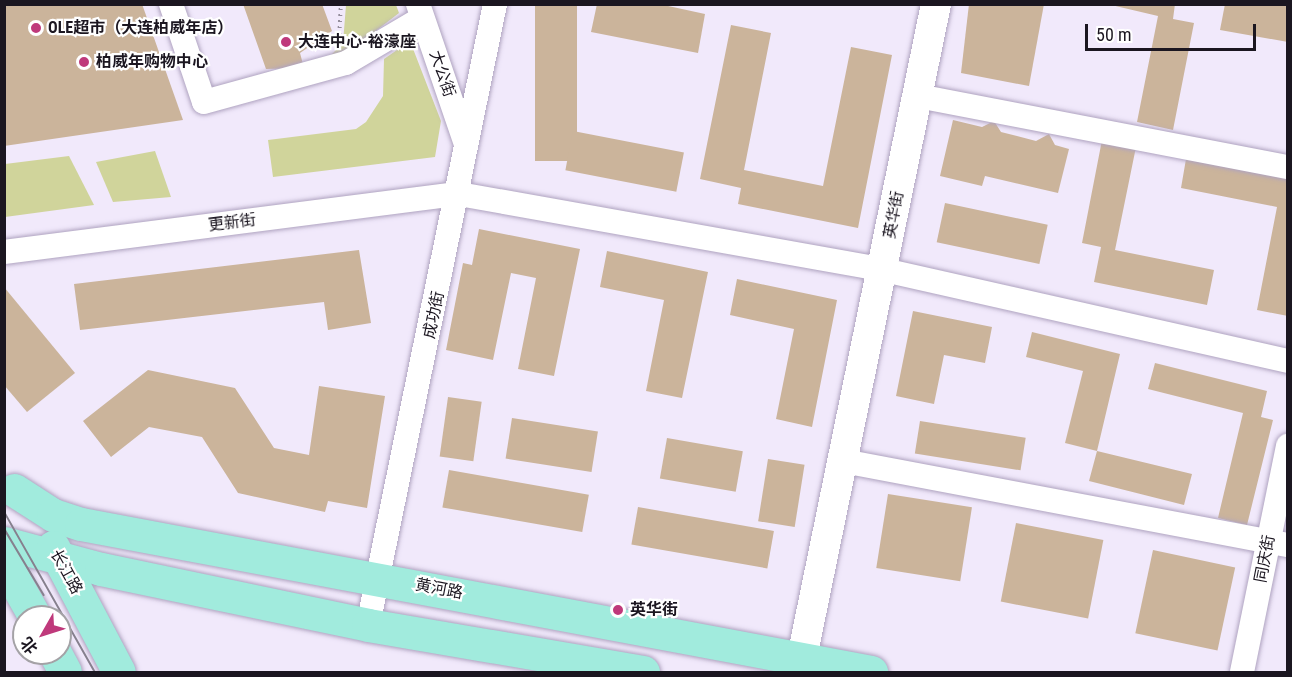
<!DOCTYPE html>
<html>
<head>
<meta charset="utf-8">
<style>
	body { margin:0 }
	#map { position:relative; width:1292px; height:677px; overflow:hidden; background:#f1e9fb; font-family:"Roboto Condensed","Noto Sans SC",sans-serif }
	div>[style] { position:absolute }
	[style*='--x'] { left:calc(var(--x)*1px); top:calc(var(--y)*1px); width:calc(var(--w)*1px); rotate:calc(var(--a)*1deg) }
	.green>* { inset:0; background:#d0d49b }
	.building>* { inset:0; background:#cbb49b; transform-origin:0 0 }
	.path>* { height:4px; margin-top:-2px; transform-origin:0; background:repeating-linear-gradient(90deg,#948d9b 0 1.5px,transparent 0 6px) }
	.roads { filter:drop-shadow(0 0 2px #afa3c0) drop-shadow(0 0 2px #afa3c0) }
	.minor>* { height:24px; margin:-12px; padding:0 12px; transform-origin:12px; border-radius:12px; background:#fff }
	.tertiary>* { height:30px; margin:-15px; padding:0 15px; transform-origin:15px; border-radius:15px; background:#fff }
	.primary>* { height:33px; margin:-16.5px; padding:0 16.5px; transform-origin:16.5px; border-radius:16.5px; background:#a1ebdd }
	.tram>* { height:1.5px; margin:-0.75px; padding:0 0.75px; transform-origin:0.75px; border-radius:0.75px; background:#86808e }
	.dots>* { width:16px; height:16px; translate:-50% -50%; box-sizing:border-box; border:3px solid #fff; border-radius:50% }
	span { translate:-50% -50%; white-space:nowrap; text-align:center; line-height:1.15; -webkit-text-stroke:4.5px #fff; paint-order:stroke }
	.poi-label { font-size:16px; color:#1b1620; font-weight:700 }
	.left { translate:0 -50%; text-align:left }
	.street-label { font-size:16px; color:#1b1620 }
	.frame { position:absolute; inset:0; border:6px solid #1b1620; pointer-events:none }
	.north { position:absolute; left:12px; top:605px; width:60px; height:60px; box-sizing:border-box; background:#fff; border:2px solid #a4a2a6; border-radius:50%; rotate:231deg; font-size:16px; font-weight:700; line-height:24px; text-align:center; color:#1b1620 }
	.north::after { content:''; display:block; margin:auto; width:21px; height:27px; background:#bf397b; clip-path:polygon(50% 0,100% 100%,50% 72%,0 100%) }
	.scale { position:absolute; left:1085px; top:24px; width:171px; height:27px; box-sizing:border-box; border:3px solid #1b1620; border-top:0; padding-left:8px; font-size:18px; line-height:21px; white-space:nowrap; color:#1b1620; -webkit-text-stroke:4px #fff; paint-order:stroke }
</style>
</head>
<body>
<div id="map">
	<div class="green">
		<i style="clip-path:polygon(346px 5px,396px 5px,399px 13px,334px 63px,325px 61px,343px 43px)"></i>
		<i style="clip-path:polygon(410px 41px,441px 121px,435px 157px,273px 177px,268px 140px,356px 129px,366px 122px,383px 96px,384px 59px)"></i>
		<i style="clip-path:polygon(155px 151px,171px 197px,113px 202px,96px 162px)"></i>
		<i style="clip-path:polygon(69px 156px,94px 205px,5px 217px,5px 164px)"></i>
	</div>
	<div class="building">
		<i style="clip-path:polygon(4px 4px,142px 4px,183px 120px,4px 146px)"></i>
		<i style="clip-path:polygon(243px 4px,322px 4px,332px 31px,300px 53px,304px 68px,266px 69px)"></i>
		<i style="clip-path:polygon(597px 4px,659px 4px,705px 14px,698px 53px,591px 32px)"></i>
		<i style="clip-path:polygon(969px 4px,1044px 4px,1029px 86px,961px 73px)"></i>
		<i style="clip-path:polygon(1107px 4px,1175px 4px,1173px 19px,1194px 23px,1173px 130px,1137px 122px,1158px 16px)"></i>
		<i style="clip-path:polygon(1225px 4px,1288px 6px,1288px 42px,1220px 30px)"></i>
		<i style="left:535px;top:5px;width:42px;height:156px"></i>
		<i style="clip-path:polygon(731px 25px,771px 33px,744px 170px,823px 186px,851px 47px,892px 55px,858px 228px,738px 204px,741px 188px,700px 179px)"></i>
		<i style="clip-path:polygon(953px 120px,982px 127px,994px 121px,1001px 132px,1036px 141px,1049px 134px,1055px 145px,1069px 149px,1058px 193px,985px 176px,982px 186px,940px 176px)"></i>
		<i style="left:573px;top:131px;width:113px;height:40px;rotate:11deg"></i>
		<i style="clip-path:polygon(1102px 140px,1136px 147px,1115px 250px,1214px 270px,1207px 305px,1094px 282px,1101px 247px,1082px 243px)"></i>
		<i style="clip-path:polygon(1186px 159px,1288px 178px,1288px 316px,1257px 310px,1277px 207px,1181px 188px)"></i>
		<i style="left:945px;top:203px;width:105px;height:40px;rotate:12deg"></i>
		<i style="clip-path:polygon(479px 229px,580px 249px,554px 376px,518px 369px,536px 278px,511px 273px,493px 360px,446px 350px,463px 263px,472px 265px)"></i>
		<i style="clip-path:polygon(359px 250px,371px 323px,328px 330px,324px 302px,80px 330px,74px 284px)"></i>
		<i style="clip-path:polygon(607px 251px,708px 272px,682px 398px,646px 391px,664px 300px,600px 287px)"></i>
		<i style="clip-path:polygon(737px 279px,837px 300px,812px 427px,776px 419px,794px 329px,730px 315px)"></i>
		<i style="clip-path:polygon(4px 287px,75px 373px,27px 412px,4px 385px)"></i>
		<i style="clip-path:polygon(913px 311px,992px 327px,985px 363px,944px 355px,934px 404px,896px 396px)"></i>
		<i style="clip-path:polygon(1032px 332px,1120px 354px,1097px 451px,1192px 474px,1184px 505px,1089px 481px,1097px 451px,1065px 443px,1083px 371px,1026px 357px)"></i>
		<i style="clip-path:polygon(1155px 363px,1267px 391px,1261px 417px,1273px 420px,1247px 525px,1218px 518px,1243px 413px,1148px 389px)"></i>
		<i style="clip-path:polygon(148px 370px,235px 388px,274px 448px,309px 455px,319px 386px,385px 396px,367px 508px,328px 501px,325px 512px,238px 493px,202px 437px,149px 427px,111px 457px,83px 421px)"></i>
		<i style="left:448px;top:397px;width:34px;height:60px;rotate:8deg"></i>
		<i style="left:512px;top:418px;width:87px;height:41px;rotate:9deg"></i>
		<i style="left:920px;top:421px;width:107px;height:33px;rotate:9deg"></i>
		<i style="left:667px;top:438px;width:77px;height:41px;rotate:10deg"></i>
		<i style="left:768px;top:459px;width:37px;height:63px;rotate:9deg"></i>
		<i style="left:449px;top:470px;width:142px;height:38px;rotate:10deg"></i>
		<i style="left:888px;top:494px;width:85px;height:75px;rotate:9deg"></i>
		<i style="left:638px;top:507px;width:138px;height:38px;rotate:10deg"></i>
		<i style="left:1016px;top:523px;width:89px;height:80px;rotate:11deg"></i>
		<i style="left:1153px;top:550px;width:84px;height:85px;rotate:12deg"></i>
	</div>
	<div class="path">
		<i style="--x:339;--y:40;--w:36;--a:-87"></i>
	</div>
	<div class="roads">
		<div class="minor">
			<i style="--x:171;--y:4;--w:103;--a:71.4"></i>
			<i style="--x:204;--y:102;--w:147;--a:-15.4"></i>
			<i style="--x:346;--y:63;--w:88;--a:-30.6"></i>
			<i style="--x:418;--y:4;--w:148;--a:71.1"></i>
			<i style="--x:918;--y:96;--w:377;--a:10.9"></i>
			<i style="--x:4;--y:252;--w:459;--a:-7.3"></i>
			<i style="--x:459;--y:194;--w:432;--a:10.1"></i>
			<i style="--x:884;--y:270;--w:414;--a:12.7"></i>
			<i style="--x:843;--y:461;--w:453;--a:10.7"></i>
			<i style="--x:368;--y:625;--w:634;--a:-78.44"></i>
			<i style="--x:1242;--y:672;--w:231;--a:-78.5"></i>
		</div>
		<div class="tertiary">
			<i style="--x:799;--y:672;--w:682;--a:-78.41"></i>
		</div>
		<div class="primary">
			<i style="--x:14;--y:490;--w:46;--a:32.7"></i>
			<i style="--x:53;--y:515;--w:29;--a:18"></i>
			<i style="--x:81;--y:524;--w:804;--a:10.61"></i>
			<i style="--x:4;--y:543;--w:100;--a:15"></i>
			<i style="--x:101;--y:569;--w:273;--a:11.8"></i>
			<i style="--x:368;--y:625;--w:279;--a:9.7"></i>
			<i style="--x:53;--y:547;--w:141;--a:62.2"></i>
			<i style="--x:4;--y:562;--w:63;--a:60.6"></i>
			<i style="--x:55;--y:653;--w:21;--a:62"></i>
		</div>
	</div>
	<div class="tram">
		<i style="--x:4;--y:511;--w:185;--a:60.5"></i>
		<i style="--x:4;--y:528;--w:78;--a:59.2"></i>
	</div>
	<div class="dots">
		<i style="left:36px;top:28px;background:#bf397b"></i>
		<i style="left:286px;top:42px;background:#bf397b"></i>
		<i style="left:84px;top:62px;background:#bf397b"></i>
		<i style="left:618px;top:610px;background:#bf397b"></i>
	</div>
	<div class="poi-label">
		<span class="left" style="left:48px;top:28px">OLE超市（大连柏威年店）</span>
		<span class="left" style="left:298px;top:42px">大连中心-裕濠座</span>
		<span class="left" style="left:96px;top:62px">柏威年购物中心</span>
		<span class="left" style="left:630px;top:610px">英华街</span>
	</div>
	<div class="street-label">
		<span style="left:442px;top:74px;rotate:71deg">大公街</span>
		<span style="left:894px;top:215px;rotate:-79deg">英华街</span>
		<span style="left:232px;top:223px;rotate:-7deg">更新街</span>
		<span style="left:434px;top:315px;rotate:-78deg">成功街</span>
		<span style="left:1265px;top:559px;rotate:-79deg">同庆街</span>
		<span style="left:66px;top:572px;rotate:61deg">长江路</span>
		<span style="left:439px;top:589px;rotate:11deg">黄河路</span>
	</div>
	<div class="frame"></div>
	<div class="north">北</div>
	<div class="scale">50 m</div>
</div>
</body>
</html>
